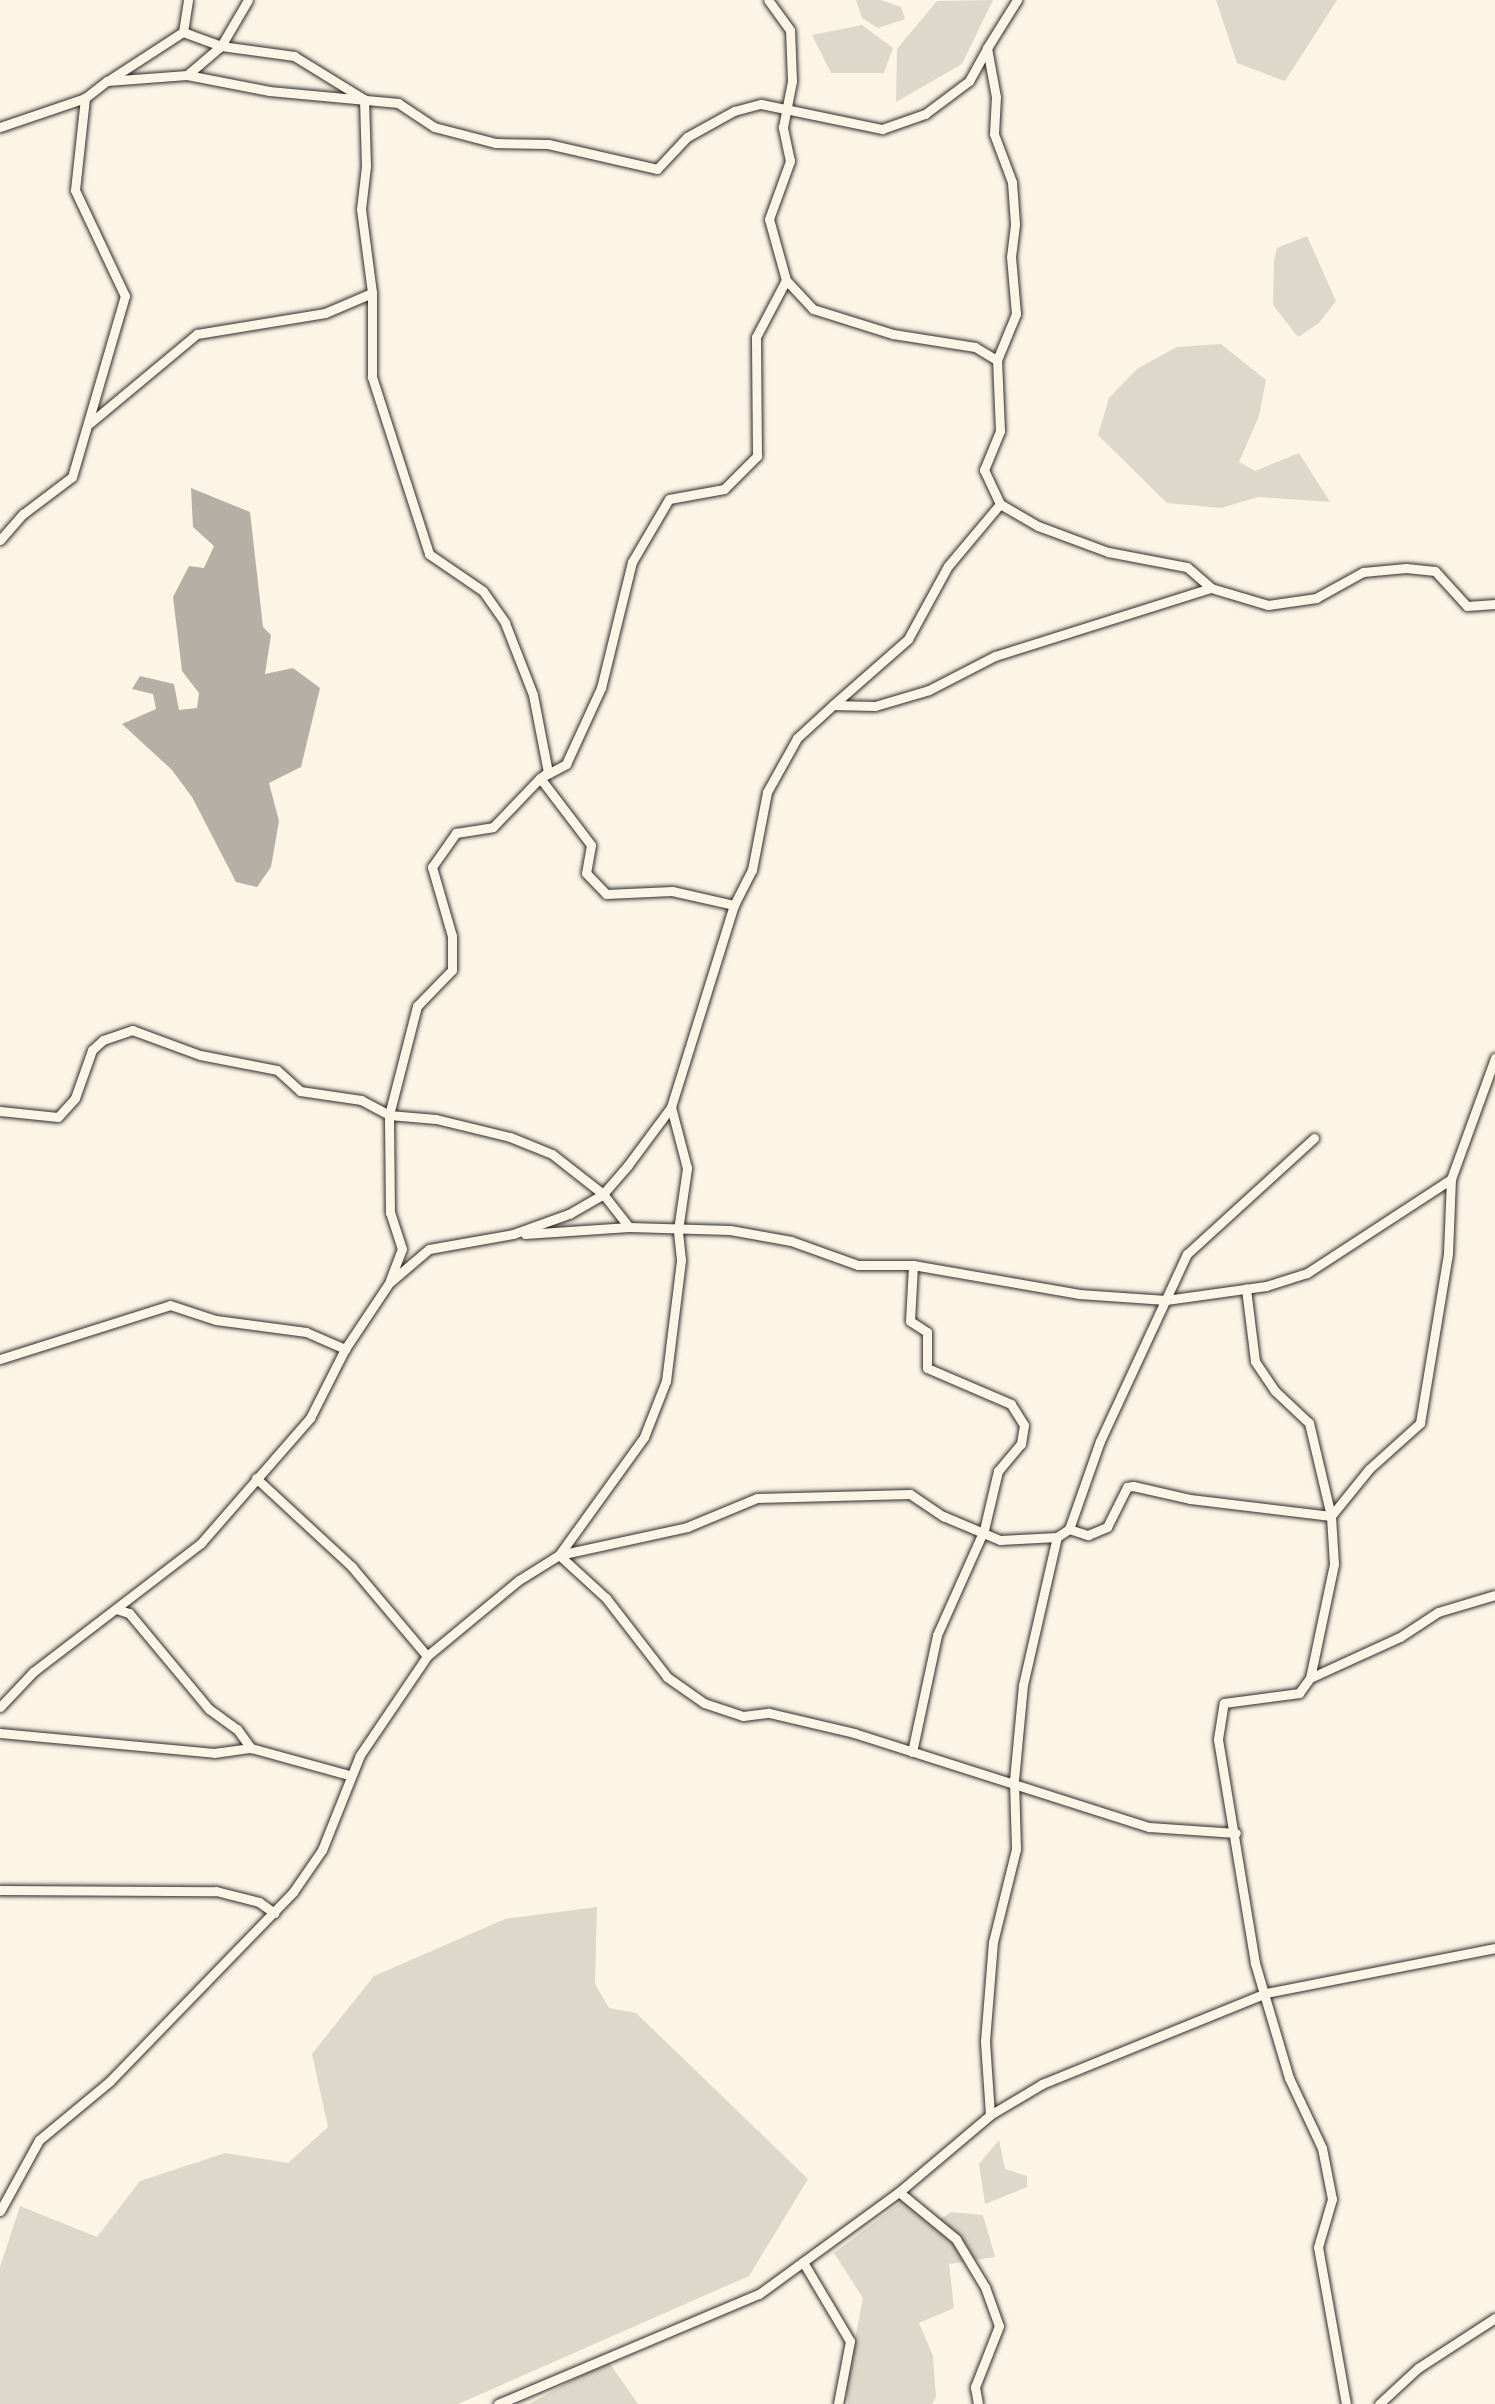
<!DOCTYPE html>
<html>
<head>
<meta charset="utf-8">
<style>
	body { margin:0 }
	#map { position:relative; width:1495px; height:2404px; overflow:hidden; background:#fcf5e5; font-family:Pangolin,sans-serif }
	div>[style] { position:absolute }
	[style*='--x'] { left:calc(var(--x)*1px); top:calc(var(--y)*1px); width:calc(var(--w)*1px); rotate:calc(var(--a)*1deg) }
	.green>* { inset:0; background:#ded8ca }
	.water>* { inset:0; background:#b4b0a5 }
	.roads { filter:drop-shadow(0 0 2px #2b2b2b) drop-shadow(0 0 2px #2b2b2b) }
	.minor>* { height:9px; margin:-4.5px; padding:0 4.5px; transform-origin:4.5px; border-radius:4.5px; background:#fcf5e5 }
	span { translate:-50% -50%; white-space:nowrap; text-align:center; line-height:1.15; -webkit-text-stroke:8px #fcf5e5; paint-order:stroke }
</style>
</head>
<body>
<div id="map">
	<div class="green">
		<i style="clip-path:polygon(856px 0,881px 0,901px 7px,905px 19px,878px 28px,862px 18px)"></i>
		<i style="clip-path:polygon(993px 0,962px 64px,896px 102px,897px 49px,937px 1px)"></i>
		<i style="clip-path:polygon(1216px 0,1337px 0,1285px 81px,1237px 63px)"></i>
		<i style="clip-path:polygon(862px 25px,893px 48px,884px 73px,831px 73px,812px 35px)"></i>
		<i style="clip-path:polygon(1307px 236px,1336px 301px,1319px 323px,1298px 337px,1273px 305px,1274px 261px,1277px 248px)"></i>
		<i style="clip-path:polygon(1221px 344px,1266px 380px,1259px 416px,1239px 462px,1255px 471px,1299px 453px,1330px 502px,1258px 497px,1221px 508px,1167px 503px,1098px 435px,1109px 398px,1138px 368px,1177px 347px)"></i>
		<i style="clip-path:polygon(597px 1907px,595px 1984px,609px 2008px,636px 2013px,808px 2179px,749px 2276px,458px 2404px,0 2404px,0 2267px,20px 2206px,97px 2237px,140px 2181px,225px 2153px,288px 2163px,328px 2127px,312px 2054px,374px 1976px,505px 1919px)"></i>
		<i style="clip-path:polygon(999px 2140px,1005px 2169px,1027px 2176px,1027px 2187px,985px 2204px,979px 2164px)"></i>
		<i style="clip-path:polygon(909px 2196px,940px 2219px,951px 2212px,983px 2215px,995px 2257px,949px 2264px,954px 2308px,919px 2323px,933px 2356px,936px 2398px,932px 2404px,848px 2404px,846px 2386px,863px 2298px,834px 2253px)"></i>
		<i style="clip-path:polygon(608px 2361px,638px 2404px,529px 2404px)"></i>
	</div>
	<div class="water">
		<i style="clip-path:polygon(191px 488px,250px 512px,263px 627px,271px 635px,265px 674px,293px 668px,320px 688px,301px 767px,269px 783px,279px 821px,271px 867px,257px 887px,236px 882px,192px 797px,172px 770px,122px 724px,156px 709px,153px 694px,132px 689px,140px 676px,174px 684px,179px 710px,197px 708px,199px 693px,182px 671px,173px 597px,189px 566px,204px 568px,214px 546px,193px 527px)"></i>
	</div>
	<div class="roads">
		<div class="minor">
			<i style="--x:183;--y:32;--w:40;--a:20.2"></i>
			<i style="--x:221;--y:46;--w:74;--a:7.8"></i>
			<i style="--x:294;--y:56;--w:82;--a:31.6"></i>
			<i style="--x:364;--y:99;--w:67;--a:88.3"></i>
			<i style="--x:366;--y:166;--w:43;--a:96.6"></i>
			<i style="--x:361;--y:209;--w:85;--a:82.5"></i>
			<i style="--x:372;--y:293;--w:84;--a:90"></i>
			<i style="--x:372;--y:377;--w:186;--a:72.1"></i>
			<i style="--x:429;--y:554;--w:65;--a:34.4"></i>
			<i style="--x:483;--y:591;--w:39;--a:55"></i>
			<i style="--x:505;--y:623;--w:77;--a:68.7"></i>
			<i style="--x:533;--y:695;--w:78;--a:79"></i>
			<i style="--x:548;--y:772;--w:10;--a:143"></i>
			<i style="--x:540;--y:778;--w:84;--a:52.7"></i>
			<i style="--x:591;--y:845;--w:28;--a:100"></i>
			<i style="--x:586;--y:873;--w:29;--a:46"></i>
			<i style="--x:606;--y:894;--w:66;--a:-2.6"></i>
			<i style="--x:672;--y:891;--w:64;--a:12.7"></i>
			<i style="--x:187;--y:75;--w:45;--a:-40.5"></i>
			<i style="--x:221;--y:46;--w:53;--a:-59.6"></i>
			<i style="--x:109;--y:80;--w:88;--a:-33"></i>
			<i style="--x:183;--y:32;--w:32;--a:-81"></i>
			<i style="--x:0;--y:127;--w:90;--a:-18.8"></i>
			<i style="--x:85;--y:98;--w:28;--a:-38"></i>
			<i style="--x:107;--y:81;--w:80;--a:-4.3"></i>
			<i style="--x:187;--y:75;--w:84;--a:11"></i>
			<i style="--x:269;--y:91;--w:130;--a:5.3"></i>
			<i style="--x:398;--y:103;--w:43;--a:33.7"></i>
			<i style="--x:434;--y:127;--w:64;--a:14.5"></i>
			<i style="--x:496;--y:143;--w:52;--a:1.1"></i>
			<i style="--x:548;--y:144;--w:112;--a:12.9"></i>
			<i style="--x:657;--y:169;--w:44;--a:-46.8"></i>
			<i style="--x:687;--y:137;--w:54;--a:-29"></i>
			<i style="--x:734;--y:111;--w:28;--a:-15"></i>
			<i style="--x:761;--y:104;--w:124;--a:11.7"></i>
			<i style="--x:882;--y:129;--w:46;--a:-19.2"></i>
			<i style="--x:925;--y:114;--w:55;--a:-36.9"></i>
			<i style="--x:969;--y:81;--w:38;--a:-61"></i>
			<i style="--x:786;--y:280;--w:40;--a:47"></i>
			<i style="--x:813;--y:309;--w:84;--a:17.4"></i>
			<i style="--x:893;--y:334;--w:83;--a:9"></i>
			<i style="--x:975;--y:347;--w:26;--a:31"></i>
			<i style="--x:90;--y:423;--w:139;--a:-39.8"></i>
			<i style="--x:197;--y:334;--w:130;--a:-9.3"></i>
			<i style="--x:325;--y:313;--w:51;--a:-23.1"></i>
			<i style="--x:1000;--y:504;--w:44;--a:30.1"></i>
			<i style="--x:1038;--y:526;--w:75;--a:20.4"></i>
			<i style="--x:1108;--y:552;--w:80;--a:10.8"></i>
			<i style="--x:1187;--y:567;--w:32;--a:41"></i>
			<i style="--x:0;--y:540;--w:35;--a:-49"></i>
			<i style="--x:23;--y:514;--w:61;--a:-37.1"></i>
			<i style="--x:72;--y:477;--w:189;--a:-73.7"></i>
			<i style="--x:125;--y:296;--w:117;--a:-115.3"></i>
			<i style="--x:75;--y:190;--w:93;--a:-83.8"></i>
			<i style="--x:833;--y:705;--w:100;--a:-41.3"></i>
			<i style="--x:908;--y:639;--w:83;--a:-61.3"></i>
			<i style="--x:948;--y:566;--w:81;--a:-50"></i>
			<i style="--x:1000;--y:504;--w:38;--a:-115"></i>
			<i style="--x:984;--y:470;--w:42;--a:-67.7"></i>
			<i style="--x:1000;--y:431;--w:71;--a:-92.4"></i>
			<i style="--x:997;--y:360;--w:50;--a:-67.6"></i>
			<i style="--x:1016;--y:314;--w:57;--a:-95"></i>
			<i style="--x:1011;--y:257;--w:33;--a:-83"></i>
			<i style="--x:1015;--y:224;--w:42;--a:-94.1"></i>
			<i style="--x:1012;--y:182;--w:51;--a:-110.6"></i>
			<i style="--x:994;--y:134;--w:37;--a:-87"></i>
			<i style="--x:996;--y:97;--w:50;--a:-100.4"></i>
			<i style="--x:987;--y:48;--w:57;--a:-58"></i>
			<i style="--x:0;--y:1111;--w:58;--a:5.9"></i>
			<i style="--x:58;--y:1117;--w:25;--a:-48"></i>
			<i style="--x:75;--y:1098;--w:51;--a:-70.5"></i>
			<i style="--x:92;--y:1050;--w:15;--a:-42"></i>
			<i style="--x:103;--y:1040;--w:31;--a:-19"></i>
			<i style="--x:132;--y:1030;--w:72;--a:20.2"></i>
			<i style="--x:200;--y:1055;--w:78;--a:11"></i>
			<i style="--x:277;--y:1070;--w:31;--a:42"></i>
			<i style="--x:300;--y:1091;--w:62;--a:8.4"></i>
			<i style="--x:361;--y:1100;--w:32;--a:28"></i>
			<i style="--x:389;--y:1115;--w:47;--a:4.9"></i>
			<i style="--x:436;--y:1119;--w:76;--a:13.7"></i>
			<i style="--x:510;--y:1137;--w:45;--a:22"></i>
			<i style="--x:552;--y:1154;--w:65;--a:38.1"></i>
			<i style="--x:603;--y:1194;--w:42;--a:51.8"></i>
			<i style="--x:525;--y:1234;--w:104;--a:-3.9"></i>
			<i style="--x:629;--y:1227;--w:101;--a:1.7"></i>
			<i style="--x:730;--y:1230;--w:62;--a:10.2"></i>
			<i style="--x:791;--y:1241;--w:71;--a:19.7"></i>
			<i style="--x:858;--y:1265;--w:55;--a:0"></i>
			<i style="--x:913;--y:1265;--w:169;--a:9.9"></i>
			<i style="--x:1079;--y:1294;--w:87;--a:3.9"></i>
			<i style="--x:1166;--y:1300;--w:101;--a:-8"></i>
			<i style="--x:1266;--y:1286;--w:43;--a:-17.6"></i>
			<i style="--x:1307;--y:1273;--w:172;--a:-33.1"></i>
			<i style="--x:1451;--y:1179;--w:129;--a:-70"></i>
			<i style="--x:390;--y:1280;--w:33;--a:-69"></i>
			<i style="--x:402;--y:1249;--w:38;--a:-108"></i>
			<i style="--x:390;--y:1213;--w:98;--a:-90.6"></i>
			<i style="--x:389;--y:1115;--w:113;--a:-75.6"></i>
			<i style="--x:417;--y:1006;--w:50;--a:-45.8"></i>
			<i style="--x:452;--y:970;--w:34;--a:-90"></i>
			<i style="--x:452;--y:936;--w:72;--a:-106.2"></i>
			<i style="--x:432;--y:867;--w:42;--a:-54.8"></i>
			<i style="--x:456;--y:833;--w:37;--a:-9"></i>
			<i style="--x:493;--y:827;--w:68;--a:-46.2"></i>
			<i style="--x:540;--y:778;--w:30;--a:-28"></i>
			<i style="--x:566;--y:764;--w:84;--a:-65.3"></i>
			<i style="--x:601;--y:688;--w:130;--a:-76.2"></i>
			<i style="--x:632;--y:562;--w:73;--a:-59.6"></i>
			<i style="--x:669;--y:499;--w:56;--a:-10.3"></i>
			<i style="--x:724;--y:489;--w:47;--a:-45"></i>
			<i style="--x:757;--y:456;--w:119;--a:-90.5"></i>
			<i style="--x:756;--y:337;--w:64;--a:-62.2"></i>
			<i style="--x:786;--y:280;--w:63;--a:-105.6"></i>
			<i style="--x:769;--y:219;--w:62;--a:-70.1"></i>
			<i style="--x:790;--y:161;--w:35;--a:-102"></i>
			<i style="--x:783;--y:127;--w:47;--a:-78.9"></i>
			<i style="--x:792;--y:81;--w:51;--a:-92.2"></i>
			<i style="--x:790;--y:30;--w:37;--a:-126"></i>
			<i style="--x:0;--y:1359;--w:178;--a:-17.6"></i>
			<i style="--x:170;--y:1305;--w:48;--a:18.1"></i>
			<i style="--x:216;--y:1320;--w:91;--a:7.6"></i>
			<i style="--x:306;--y:1332;--w:43;--a:23.6"></i>
			<i style="--x:256;--y:1478;--w:131;--a:42.8"></i>
			<i style="--x:352;--y:1567;--w:116;--a:49.9"></i>
			<i style="--x:1069;--y:1529;--w:20;--a:18"></i>
			<i style="--x:1088;--y:1535;--w:21;--a:-23"></i>
			<i style="--x:1107;--y:1527;--w:45;--a:-63.4"></i>
			<i style="--x:1127;--y:1487;--w:6;--a:-9"></i>
			<i style="--x:1133;--y:1486;--w:58;--a:12.8"></i>
			<i style="--x:1190;--y:1499;--w:142;--a:6.9"></i>
			<i style="--x:1331;--y:1516;--w:96;--a:-103.3"></i>
			<i style="--x:1309;--y:1423;--w:47;--a:-136.7"></i>
			<i style="--x:1275;--y:1391;--w:36;--a:-124"></i>
			<i style="--x:1255;--y:1361;--w:73;--a:-97.1"></i>
			<i style="--x:559;--y:1555;--w:64;--a:42.5"></i>
			<i style="--x:606;--y:1598;--w:100;--a:52.3"></i>
			<i style="--x:667;--y:1677;--w:45;--a:35.1"></i>
			<i style="--x:704;--y:1703;--w:41;--a:18.4"></i>
			<i style="--x:743;--y:1716;--w:26;--a:-7"></i>
			<i style="--x:769;--y:1713;--w:87;--a:13.2"></i>
			<i style="--x:854;--y:1733;--w:310;--a:17.7"></i>
			<i style="--x:1149;--y:1827;--w:87;--a:3.9"></i>
			<i style="--x:559;--y:1555;--w:131;--a:-12.3"></i>
			<i style="--x:687;--y:1527;--w:76;--a:-22.5"></i>
			<i style="--x:757;--y:1498;--w:153;--a:-1.5"></i>
			<i style="--x:910;--y:1494;--w:40;--a:34"></i>
			<i style="--x:943;--y:1516;--w:62;--a:22.8"></i>
			<i style="--x:1000;--y:1540;--w:57;--a:-3"></i>
			<i style="--x:116;--y:1609;--w:14;--a:17"></i>
			<i style="--x:129;--y:1613;--w:125;--a:50.2"></i>
			<i style="--x:209;--y:1709;--w:34;--a:36"></i>
			<i style="--x:237;--y:1729;--w:24;--a:54"></i>
			<i style="--x:1310;--y:1678;--w:99;--a:-24.5"></i>
			<i style="--x:1400;--y:1637;--w:45;--a:-33.3"></i>
			<i style="--x:1438;--y:1612;--w:59;--a:-16.6"></i>
			<i style="--x:0;--y:1707;--w:48;--a:-46.7"></i>
			<i style="--x:33;--y:1672;--w:212;--a:-37.5"></i>
			<i style="--x:201;--y:1543;--w:166;--a:-48.9"></i>
			<i style="--x:310;--y:1418;--w:77;--a:-63.1"></i>
			<i style="--x:345;--y:1349;--w:79;--a:-56.3"></i>
			<i style="--x:389;--y:1283;--w:52;--a:-40.4"></i>
			<i style="--x:429;--y:1249;--w:85;--a:-10.1"></i>
			<i style="--x:513;--y:1234;--w:59;--a:-19.7"></i>
			<i style="--x:569;--y:1214;--w:39;--a:-30"></i>
			<i style="--x:603;--y:1194;--w:38;--a:-49"></i>
			<i style="--x:628;--y:1165;--w:72;--a:-53.4"></i>
			<i style="--x:671;--y:1107;--w:212;--a:-72.7"></i>
			<i style="--x:734;--y:905;--w:39;--a:-63"></i>
			<i style="--x:752;--y:870;--w:79;--a:-79.1"></i>
			<i style="--x:767;--y:792;--w:62;--a:-60.9"></i>
			<i style="--x:797;--y:738;--w:49;--a:-42.5"></i>
			<i style="--x:833;--y:705;--w:42;--a:1.4"></i>
			<i style="--x:875;--y:706;--w:56;--a:-16.5"></i>
			<i style="--x:929;--y:690;--w:74;--a:-27.3"></i>
			<i style="--x:995;--y:656;--w:226;--a:-17.5"></i>
			<i style="--x:1211;--y:588;--w:59;--a:16.6"></i>
			<i style="--x:1268;--y:605;--w:49;--a:-8.3"></i>
			<i style="--x:1316;--y:598;--w:54;--a:-29"></i>
			<i style="--x:1363;--y:572;--w:43;--a:-5.3"></i>
			<i style="--x:1406;--y:568;--w:29;--a:6"></i>
			<i style="--x:1435;--y:571;--w:47;--a:47.6"></i>
			<i style="--x:1467;--y:606;--w:28;--a:-4"></i>
			<i style="--x:0;--y:1733;--w:215;--a:5.3"></i>
			<i style="--x:214;--y:1753;--w:37;--a:-8"></i>
			<i style="--x:251;--y:1748;--w:102;--a:15.4"></i>
			<i style="--x:912;--y:1752;--w:120;--a:-77.9"></i>
			<i style="--x:937;--y:1635;--w:115;--a:-65.9"></i>
			<i style="--x:984;--y:1530;--w:61;--a:-76.7"></i>
			<i style="--x:998;--y:1471;--w:35;--a:-50"></i>
			<i style="--x:1021;--y:1444;--w:19;--a:-81"></i>
			<i style="--x:1024;--y:1425;--w:25;--a:-122"></i>
			<i style="--x:1011;--y:1404;--w:91;--a:-156.8"></i>
			<i style="--x:927;--y:1368;--w:36;--a:-90"></i>
			<i style="--x:927;--y:1332;--w:20;--a:-147"></i>
			<i style="--x:910;--y:1321;--w:56;--a:-86.9"></i>
			<i style="--x:0;--y:1890;--w:216;--a:0.3"></i>
			<i style="--x:216;--y:1891;--w:44;--a:14.3"></i>
			<i style="--x:259;--y:1902;--w:19;--a:36"></i>
			<i style="--x:990;--y:2115;--w:74;--a:-93.9"></i>
			<i style="--x:985;--y:2041;--w:99;--a:-85.4"></i>
			<i style="--x:993;--y:1942;--w:96;--a:-76.1"></i>
			<i style="--x:1016;--y:1849;--w:69;--a:-91.7"></i>
			<i style="--x:1014;--y:1780;--w:95;--a:-84.6"></i>
			<i style="--x:1023;--y:1685;--w:152;--a:-77.1"></i>
			<i style="--x:1057;--y:1537;--w:14;--a:-34"></i>
			<i style="--x:1069;--y:1529;--w:93;--a:-70.6"></i>
			<i style="--x:1100;--y:1441;--w:206;--a:-65.1"></i>
			<i style="--x:1187;--y:1254;--w:172;--a:-42.4"></i>
			<i style="--x:899;--y:2192;--w:74;--a:39.5"></i>
			<i style="--x:956;--y:2239;--w:56;--a:58.9"></i>
			<i style="--x:985;--y:2287;--w:41;--a:70.3"></i>
			<i style="--x:999;--y:2326;--w:66;--a:111.5"></i>
			<i style="--x:975;--y:2387;--w:17;--a:80"></i>
			<i style="--x:0;--y:2211;--w:81;--a:-61.2"></i>
			<i style="--x:39;--y:2140;--w:92;--a:-39.7"></i>
			<i style="--x:110;--y:2081;--w:263;--a:-45.9"></i>
			<i style="--x:293;--y:1892;--w:51;--a:-55.4"></i>
			<i style="--x:322;--y:1850;--w:102;--a:-68.2"></i>
			<i style="--x:360;--y:1755;--w:120;--a:-55.9"></i>
			<i style="--x:427;--y:1656;--w:119;--a:-39.6"></i>
			<i style="--x:519;--y:1580;--w:47;--a:-32"></i>
			<i style="--x:559;--y:1555;--w:145;--a:-54.2"></i>
			<i style="--x:644;--y:1437;--w:60;--a:-68.6"></i>
			<i style="--x:666;--y:1381;--w:122;--a:-82.9"></i>
			<i style="--x:681;--y:1260;--w:30;--a:-96"></i>
			<i style="--x:678;--y:1230;--w:63;--a:-81.7"></i>
			<i style="--x:687;--y:1168;--w:63;--a:-104.7"></i>
			<i style="--x:803;--y:2262;--w:92;--a:59.3"></i>
			<i style="--x:850;--y:2341;--w:64;--a:100.8"></i>
			<i style="--x:498;--y:2404;--w:283;--a:-22.9"></i>
			<i style="--x:759;--y:2294;--w:173;--a:-36.1"></i>
			<i style="--x:899;--y:2192;--w:119;--a:-40.2"></i>
			<i style="--x:990;--y:2115;--w:61;--a:-30.8"></i>
			<i style="--x:1042;--y:2084;--w:242;--a:-22.1"></i>
			<i style="--x:1266;--y:1993;--w:233;--a:-11.1"></i>
			<i style="--x:1346;--y:2404;--w:159;--a:-100.1"></i>
			<i style="--x:1318;--y:2247;--w:50;--a:-73.7"></i>
			<i style="--x:1332;--y:2199;--w:52;--a:-101.1"></i>
			<i style="--x:1322;--y:2148;--w:77;--a:-115.2"></i>
			<i style="--x:1289;--y:2078;--w:120;--a:-106.5"></i>
			<i style="--x:1255;--y:1963;--w:227;--a:-99.4"></i>
			<i style="--x:1218;--y:1739;--w:36;--a:-81"></i>
			<i style="--x:1224;--y:1703;--w:76;--a:-7.6"></i>
			<i style="--x:1299;--y:1693;--w:19;--a:-54"></i>
			<i style="--x:1310;--y:1678;--w:116;--a:-78.1"></i>
			<i style="--x:1334;--y:1564;--w:48;--a:-93.6"></i>
			<i style="--x:1331;--y:1516;--w:60;--a:-51"></i>
			<i style="--x:1369;--y:1469;--w:69;--a:-42"></i>
			<i style="--x:1420;--y:1423;--w:172;--a:-80.6"></i>
			<i style="--x:1448;--y:1253;--w:74;--a:-87.7"></i>
			<i style="--x:1379;--y:2404;--w:53;--a:-42.7"></i>
			<i style="--x:1418;--y:2368;--w:92;--a:-33"></i>
		</div>
	</div>
</div>
</body>
</html>
